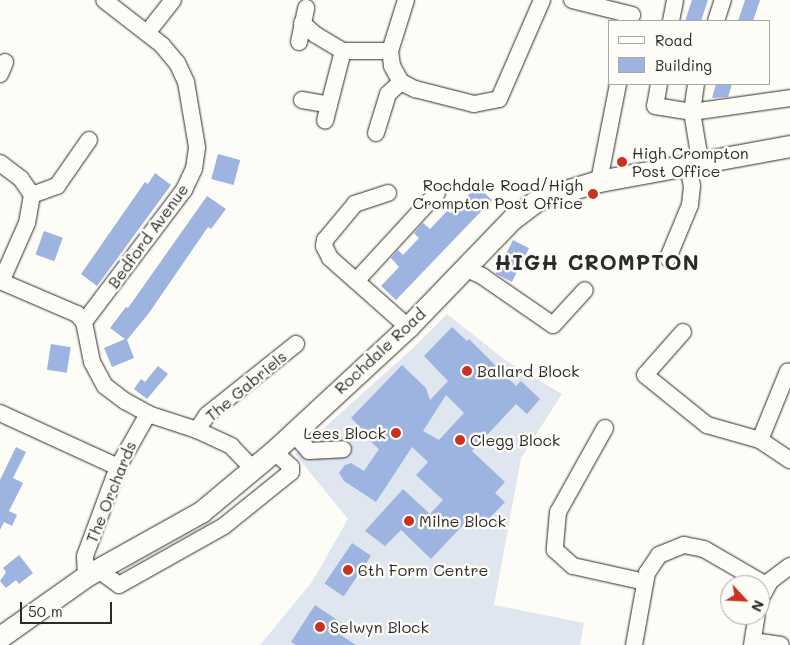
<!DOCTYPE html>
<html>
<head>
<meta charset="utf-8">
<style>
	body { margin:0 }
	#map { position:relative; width:790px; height:645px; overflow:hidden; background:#fdfcf7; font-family:Mali,sans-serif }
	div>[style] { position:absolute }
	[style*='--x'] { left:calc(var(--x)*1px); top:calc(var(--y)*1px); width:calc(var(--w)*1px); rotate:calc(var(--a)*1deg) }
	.built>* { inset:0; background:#e0e6f0 }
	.building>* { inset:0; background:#9db3e0; transform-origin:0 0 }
	.roads { filter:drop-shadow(0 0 1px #2b2b2b) drop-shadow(0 0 1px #2b2b2b) }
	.minor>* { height:16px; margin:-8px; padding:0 8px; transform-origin:8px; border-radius:8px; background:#fdfcf7 }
	.major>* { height:21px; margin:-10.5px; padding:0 10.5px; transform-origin:10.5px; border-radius:10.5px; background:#fdfcf7 }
	.dots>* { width:14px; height:14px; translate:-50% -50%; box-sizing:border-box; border:2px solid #fdfcf7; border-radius:50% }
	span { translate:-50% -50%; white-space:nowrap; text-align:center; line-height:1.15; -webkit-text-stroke:5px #fdfcf7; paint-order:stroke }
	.poi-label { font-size:16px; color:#2b2b2b }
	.left { translate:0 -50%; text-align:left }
	.right { translate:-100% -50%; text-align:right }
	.street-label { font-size:16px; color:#2b2b2b }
	.district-label { font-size:21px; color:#2b2b2b; font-weight:700; letter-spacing:1px }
	.legend { position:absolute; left:608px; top:20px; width:162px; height:65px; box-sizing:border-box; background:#fdfcf7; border:1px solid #a9a8a5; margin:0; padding:6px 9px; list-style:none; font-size:15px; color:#2b2b2b }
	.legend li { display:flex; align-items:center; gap:10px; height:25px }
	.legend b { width:25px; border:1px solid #a9a8a5 }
	.north { position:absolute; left:720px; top:575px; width:50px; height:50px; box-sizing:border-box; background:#fdfcf7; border:1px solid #a9a8a5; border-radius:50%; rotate:115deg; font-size:14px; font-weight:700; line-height:20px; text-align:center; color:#2b2b2b }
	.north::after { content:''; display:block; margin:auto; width:18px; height:22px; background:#c8321e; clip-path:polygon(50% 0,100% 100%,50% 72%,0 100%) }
	.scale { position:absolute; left:20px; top:602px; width:92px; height:22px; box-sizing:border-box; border:2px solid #2b2b2b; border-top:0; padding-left:6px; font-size:15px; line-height:18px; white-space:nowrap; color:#2b2b2b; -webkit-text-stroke:4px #fdfcf7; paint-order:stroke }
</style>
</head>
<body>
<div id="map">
	<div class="built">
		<i style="clip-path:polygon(447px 314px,505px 360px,562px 394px,521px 458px,494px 605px,584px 623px,580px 645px,260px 645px,312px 582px,348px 519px,295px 454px,412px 349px)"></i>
	</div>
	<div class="building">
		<i style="clip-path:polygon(692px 0,708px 0,701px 21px,685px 21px)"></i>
		<i style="clip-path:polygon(745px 0,760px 0,753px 21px,738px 21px)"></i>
		<i style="clip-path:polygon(716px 84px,732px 84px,728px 97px,712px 98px)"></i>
		<i style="left:218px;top:154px;width:23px;height:26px;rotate:15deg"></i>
		<i style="clip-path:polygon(155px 173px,171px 185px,97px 286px,81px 274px,145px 182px,148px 184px)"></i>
		<i style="clip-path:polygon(477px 186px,492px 200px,396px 300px,381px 286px,399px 267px,391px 258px,398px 250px,403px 255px,419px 238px,414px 233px,423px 223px,430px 229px,447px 211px,451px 213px)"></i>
		<i style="clip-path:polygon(207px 196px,226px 209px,211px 229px,208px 227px,149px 313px,127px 340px,134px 358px,112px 367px,104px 348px,125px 339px,110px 328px,126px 307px,128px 308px)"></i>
		<i style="left:44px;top:231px;width:20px;height:25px;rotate:20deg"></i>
		<i style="left:513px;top:240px;width:18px;height:38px;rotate:27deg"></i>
		<i style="clip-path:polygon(evenodd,452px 327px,467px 341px,469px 339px,516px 386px,521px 381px,540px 399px,527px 414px,516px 404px,472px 451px,505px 482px,495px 493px,505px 502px,486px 522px,480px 517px,469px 529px,464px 524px,431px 559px,401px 530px,385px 546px,365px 531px,403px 489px,430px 514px,443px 500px,416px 475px,428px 462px,412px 447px,376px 502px,344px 481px,339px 473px,345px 465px,351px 463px,364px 471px,379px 449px,363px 435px,365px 432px,351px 418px,402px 365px,426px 388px,430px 400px,448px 381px,424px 356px,452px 327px,446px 395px,464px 413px,439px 440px,423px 431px,446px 395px)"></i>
		<i style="left:51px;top:344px;width:20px;height:26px;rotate:9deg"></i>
		<i style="clip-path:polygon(158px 366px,168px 374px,147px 399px,134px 389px,141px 379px,145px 382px)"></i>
		<i style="clip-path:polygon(16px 447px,26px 452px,13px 478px,23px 483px,9px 511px,17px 515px,12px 526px,4px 522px,0 530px,0 480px)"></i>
		<i style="left:352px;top:543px;width:23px;height:49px;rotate:34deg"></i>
		<i style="clip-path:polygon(19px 555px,33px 573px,19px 584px,16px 580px,6px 588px,0 581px,6px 572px,3px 568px)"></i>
		<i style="clip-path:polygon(315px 605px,342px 623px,336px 632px,356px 645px,296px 645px,291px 642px)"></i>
	</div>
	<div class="roads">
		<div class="minor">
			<i style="--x:406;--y:0;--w:53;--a:107.4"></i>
			<i style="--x:390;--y:51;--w:15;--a:82"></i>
			<i style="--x:392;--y:66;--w:18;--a:61"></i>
			<i style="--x:401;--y:82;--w:16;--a:27"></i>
			<i style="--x:415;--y:89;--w:61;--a:14.3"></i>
			<i style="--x:474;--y:104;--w:25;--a:-11"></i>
			<i style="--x:499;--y:99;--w:108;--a:-66.5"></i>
			<i style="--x:572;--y:0;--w:62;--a:14"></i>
			<i style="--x:671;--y:21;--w:21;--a:-79"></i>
			<i style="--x:716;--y:21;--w:22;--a:-72"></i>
			<i style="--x:302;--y:23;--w:18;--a:41"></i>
			<i style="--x:316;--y:35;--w:31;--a:31"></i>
			<i style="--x:343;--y:51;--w:47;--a:0"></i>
			<i style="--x:147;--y:33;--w:42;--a:-51.8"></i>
			<i style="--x:299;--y:42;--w:35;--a:-78"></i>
			<i style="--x:0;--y:74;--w:13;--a:-67"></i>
			<i style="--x:659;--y:84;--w:22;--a:100"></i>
			<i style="--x:655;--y:106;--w:37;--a:9"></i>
			<i style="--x:692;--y:112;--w:99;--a:-8.1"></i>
			<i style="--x:696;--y:84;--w:28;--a:98"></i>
			<i style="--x:692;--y:112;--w:49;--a:80.5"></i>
			<i style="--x:302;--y:100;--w:27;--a:10"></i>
			<i style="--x:329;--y:105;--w:16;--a:104"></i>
			<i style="--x:329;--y:105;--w:56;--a:-75.5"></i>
			<i style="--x:376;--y:133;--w:41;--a:-72.9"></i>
			<i style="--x:388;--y:94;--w:18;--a:-43"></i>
			<i style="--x:0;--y:163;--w:26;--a:37"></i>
			<i style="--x:21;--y:179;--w:19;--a:55"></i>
			<i style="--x:32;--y:195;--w:28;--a:100"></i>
			<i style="--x:27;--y:223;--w:64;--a:113.8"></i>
			<i style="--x:599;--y:181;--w:99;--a:-78.9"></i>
			<i style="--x:388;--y:193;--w:35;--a:162"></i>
			<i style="--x:355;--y:204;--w:47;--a:129.8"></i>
			<i style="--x:325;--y:240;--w:6;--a:99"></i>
			<i style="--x:324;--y:246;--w:13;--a:63"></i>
			<i style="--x:330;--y:258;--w:104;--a:41.5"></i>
			<i style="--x:32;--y:195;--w:27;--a:-20"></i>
			<i style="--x:57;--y:186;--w:56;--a:-55.2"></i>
			<i style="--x:668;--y:258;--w:57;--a:-67.5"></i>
			<i style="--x:690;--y:205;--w:19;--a:-84"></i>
			<i style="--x:692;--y:186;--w:24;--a:-102"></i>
			<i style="--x:465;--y:268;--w:19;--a:25"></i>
			<i style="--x:482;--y:276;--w:86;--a:34.6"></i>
			<i style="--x:553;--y:325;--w:47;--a:-47.6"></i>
			<i style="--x:357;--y:280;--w:118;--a:-47.4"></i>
			<i style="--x:0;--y:281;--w:84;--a:23.2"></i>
			<i style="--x:77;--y:314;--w:11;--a:49"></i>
			<i style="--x:84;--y:322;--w:41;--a:78.7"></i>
			<i style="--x:92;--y:362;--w:27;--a:62"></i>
			<i style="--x:105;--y:386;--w:25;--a:37"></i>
			<i style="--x:125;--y:401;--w:26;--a:29"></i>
			<i style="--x:148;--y:414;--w:52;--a:18.1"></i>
			<i style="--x:197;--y:430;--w:38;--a:25"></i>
			<i style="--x:231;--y:446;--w:32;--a:46"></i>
			<i style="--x:84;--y:322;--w:166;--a:-52.9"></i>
			<i style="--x:184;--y:190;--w:23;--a:-65"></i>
			<i style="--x:194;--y:169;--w:22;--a:-82"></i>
			<i style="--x:197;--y:147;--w:66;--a:-99.6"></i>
			<i style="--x:186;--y:82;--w:21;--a:-115"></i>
			<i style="--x:177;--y:63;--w:23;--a:-130"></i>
			<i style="--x:162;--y:45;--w:73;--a:-142.2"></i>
			<i style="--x:683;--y:332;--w:57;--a:131.5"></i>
			<i style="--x:645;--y:375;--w:80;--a:38.9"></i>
			<i style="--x:707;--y:425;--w:55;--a:15.8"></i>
			<i style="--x:760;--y:440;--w:36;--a:34"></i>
			<i style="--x:0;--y:413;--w:130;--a:24.6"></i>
			<i style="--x:605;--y:428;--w:96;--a:119.2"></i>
			<i style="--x:558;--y:512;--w:38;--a:95"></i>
			<i style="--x:555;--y:550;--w:24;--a:42"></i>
			<i style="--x:573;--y:566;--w:74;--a:12.5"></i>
			<i style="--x:197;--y:430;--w:18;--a:-56"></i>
			<i style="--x:207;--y:415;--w:114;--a:-38.6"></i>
			<i style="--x:293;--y:433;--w:24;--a:48"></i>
			<i style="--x:309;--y:451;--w:34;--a:-3"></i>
			<i style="--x:760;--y:440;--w:74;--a:-67.9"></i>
			<i style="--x:97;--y:569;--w:27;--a:36"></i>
			<i style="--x:119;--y:585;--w:120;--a:-29.3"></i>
			<i style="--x:224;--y:526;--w:86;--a:-38.9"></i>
			<i style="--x:291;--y:472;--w:5;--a:-90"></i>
			<i style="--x:291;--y:467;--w:23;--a:-137"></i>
			<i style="--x:86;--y:576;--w:20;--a:-93"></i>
			<i style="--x:85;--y:556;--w:95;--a:-69.7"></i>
			<i style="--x:118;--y:467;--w:61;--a:-60.5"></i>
			<i style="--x:760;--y:600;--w:21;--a:-62"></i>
			<i style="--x:770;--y:581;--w:25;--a:-37"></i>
			<i style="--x:753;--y:641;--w:28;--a:8"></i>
			<i style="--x:634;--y:645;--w:73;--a:-79.8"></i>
			<i style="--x:647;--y:573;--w:22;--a:-56"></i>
			<i style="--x:659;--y:555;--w:27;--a:-22"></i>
			<i style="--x:684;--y:545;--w:20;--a:11"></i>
			<i style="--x:704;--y:549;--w:72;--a:30.1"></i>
			<i style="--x:752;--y:645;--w:30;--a:-81"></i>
		</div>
		<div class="major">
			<i style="--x:0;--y:637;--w:105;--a:-35.3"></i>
			<i style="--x:86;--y:576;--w:132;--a:-29.1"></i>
			<i style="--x:201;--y:512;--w:95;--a:-39.9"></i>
			<i style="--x:274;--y:451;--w:183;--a:-42.8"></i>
			<i style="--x:408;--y:327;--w:150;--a:-46.1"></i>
			<i style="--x:512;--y:219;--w:34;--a:-37"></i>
			<i style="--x:539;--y:199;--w:63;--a:-16.7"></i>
			<i style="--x:599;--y:181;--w:194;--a:-10.4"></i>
		</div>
	</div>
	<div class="dots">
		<i style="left:622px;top:162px;background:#c8321e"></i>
		<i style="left:593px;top:194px;background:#c8321e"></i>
		<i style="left:467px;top:371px;background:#c8321e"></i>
		<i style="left:396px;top:433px;background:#c8321e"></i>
		<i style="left:460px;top:440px;background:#c8321e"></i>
		<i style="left:409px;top:521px;background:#c8321e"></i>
		<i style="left:348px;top:570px;background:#c8321e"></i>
		<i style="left:320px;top:627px;background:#c8321e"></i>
	</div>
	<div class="poi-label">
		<span class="left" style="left:632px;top:162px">High Crompton<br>Post Office</span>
		<span class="right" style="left:583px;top:194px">Rochdale Road/High<br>Crompton Post Office</span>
		<span class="left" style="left:477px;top:371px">Ballard Block</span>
		<span class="right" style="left:386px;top:433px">Lees Block</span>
		<span class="left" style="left:470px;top:440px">Clegg Block</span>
		<span class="left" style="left:419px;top:521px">Milne Block</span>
		<span class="left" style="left:358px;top:570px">6th Form Centre</span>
		<span class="left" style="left:330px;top:627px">Selwyn Block</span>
	</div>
	<div class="street-label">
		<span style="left:148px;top:236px;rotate:-54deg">Bedford Avenue</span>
		<span style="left:380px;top:351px;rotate:-43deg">Rochdale Road</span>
		<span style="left:246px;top:386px;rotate:-40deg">The Gabriels</span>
		<span style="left:111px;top:492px;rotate:-68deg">The Orchards</span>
	</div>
	<div class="district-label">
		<span style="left:597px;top:262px">HIGH CROMPTON</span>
	</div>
	<ul class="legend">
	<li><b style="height:6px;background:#fdfcf7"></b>Road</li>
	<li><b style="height:14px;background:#9db3e0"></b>Building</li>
	</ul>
	<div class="north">N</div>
	<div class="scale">50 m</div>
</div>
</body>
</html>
